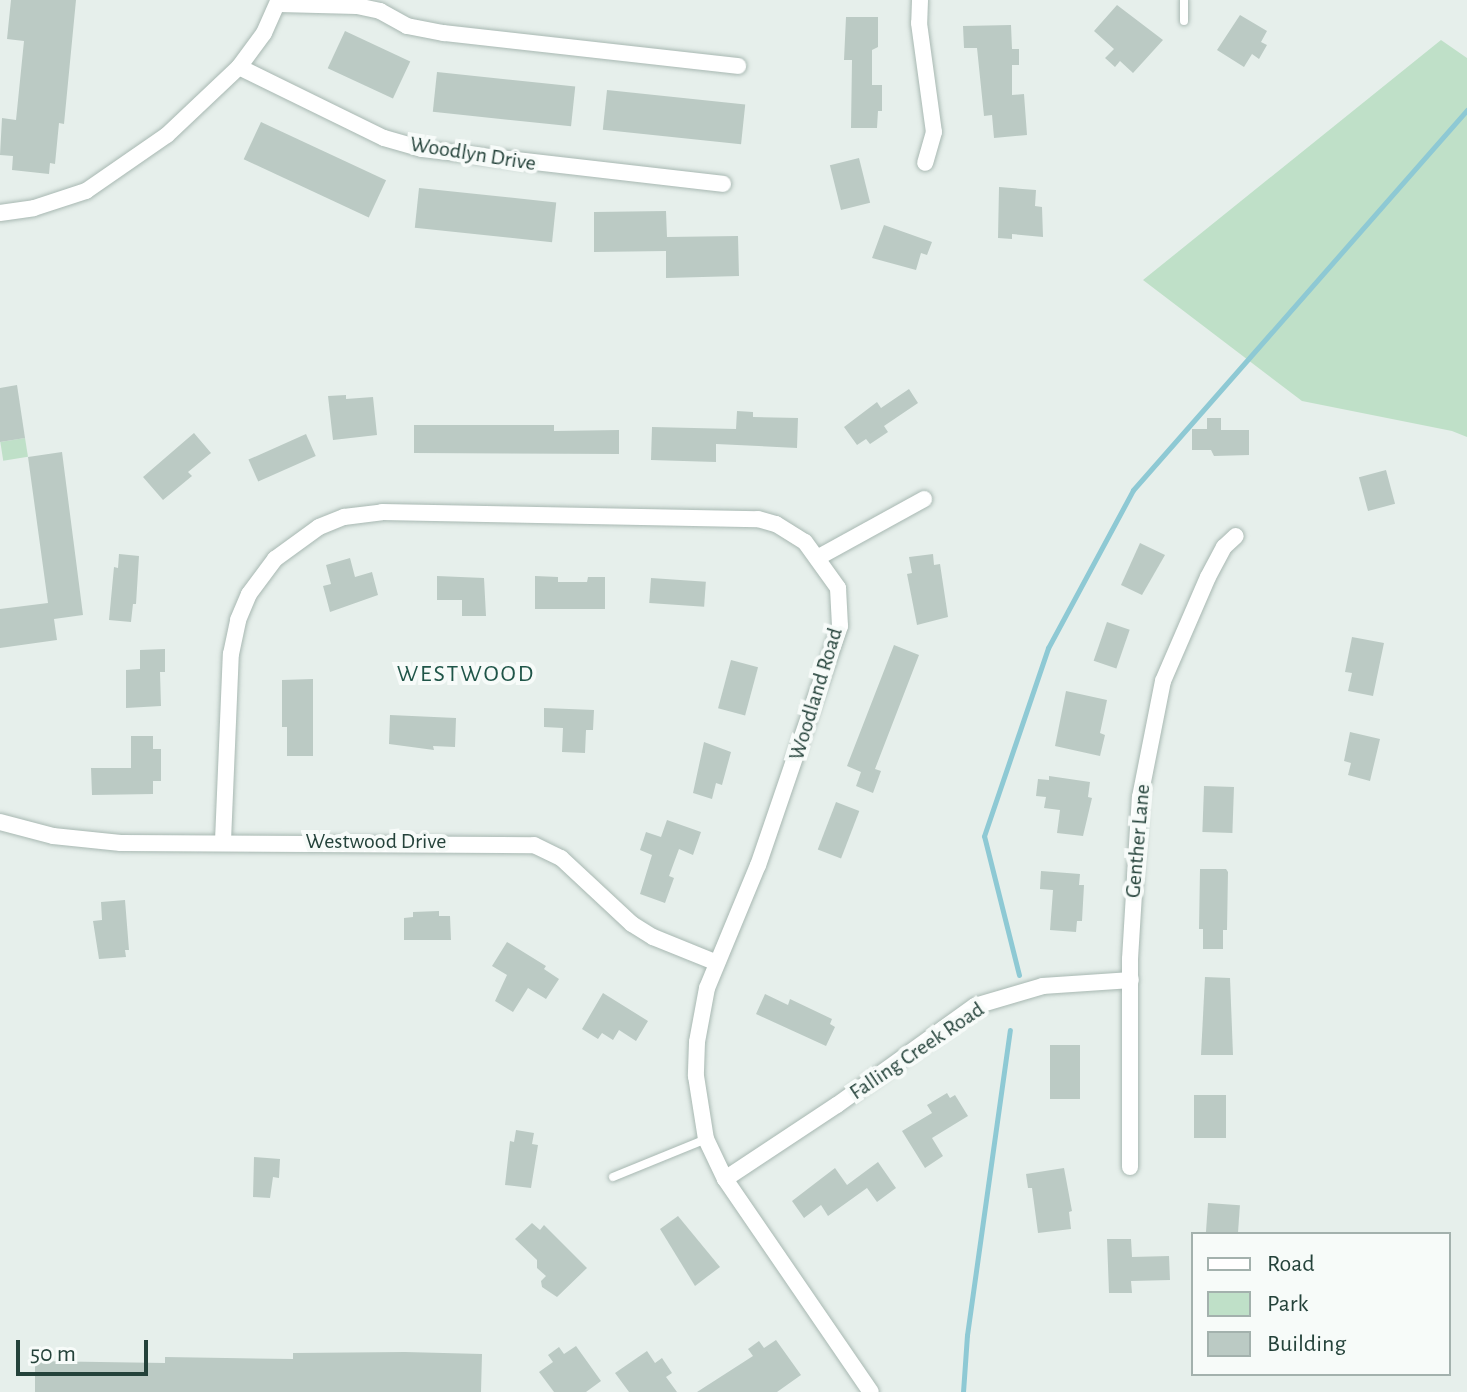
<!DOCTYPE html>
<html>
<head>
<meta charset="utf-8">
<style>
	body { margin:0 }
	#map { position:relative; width:1467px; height:1392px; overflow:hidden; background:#e6efeb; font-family:"Alegreya Sans",sans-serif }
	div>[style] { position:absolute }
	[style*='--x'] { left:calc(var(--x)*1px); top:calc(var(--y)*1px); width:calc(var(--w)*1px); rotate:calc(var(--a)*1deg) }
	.green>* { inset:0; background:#bfe0c8; transform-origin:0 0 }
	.stream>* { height:5px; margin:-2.5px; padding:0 2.5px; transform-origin:2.5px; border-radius:2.5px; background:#8ec9d4 }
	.building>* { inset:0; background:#bbcac4; transform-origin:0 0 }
	.roads { filter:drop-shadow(0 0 2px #a8b8b2) drop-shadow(0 0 2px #a8b8b2) }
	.lane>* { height:8px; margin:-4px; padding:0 4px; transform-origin:4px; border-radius:4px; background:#fff }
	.street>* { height:16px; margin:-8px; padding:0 8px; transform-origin:8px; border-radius:8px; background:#fff }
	span { translate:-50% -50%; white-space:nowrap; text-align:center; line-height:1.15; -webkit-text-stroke:8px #f7fbf9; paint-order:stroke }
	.street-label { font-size:22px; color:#24423a }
	.neighbourhood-label { font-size:24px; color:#1f5548; letter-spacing:2px }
	.legend { position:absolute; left:1191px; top:1232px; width:260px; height:144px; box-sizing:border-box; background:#f7fbf9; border:2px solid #a3b1ad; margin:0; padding:10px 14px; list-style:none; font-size:24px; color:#24423a }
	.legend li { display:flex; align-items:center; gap:16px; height:40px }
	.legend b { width:40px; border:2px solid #a3b1ad }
	.scale { position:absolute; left:16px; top:1340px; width:132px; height:36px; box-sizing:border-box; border:4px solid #24423a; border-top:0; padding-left:10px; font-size:24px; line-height:28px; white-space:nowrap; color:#24423a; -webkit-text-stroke:6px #f7fbf9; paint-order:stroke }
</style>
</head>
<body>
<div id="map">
	<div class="green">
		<i style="clip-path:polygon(1441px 40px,1467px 58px,1467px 437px,1452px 431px,1302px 401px,1143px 280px)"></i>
		<i style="left:25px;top:438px;width:19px;height:25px;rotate:81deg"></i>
	</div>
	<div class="stream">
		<i style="--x:1019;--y:975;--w:143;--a:-104.1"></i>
		<i style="--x:984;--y:836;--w:199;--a:-71.2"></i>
		<i style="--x:1048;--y:648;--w:179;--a:-61.7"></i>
		<i style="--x:1133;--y:490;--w:506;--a:-48.69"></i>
		<i style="--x:963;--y:1392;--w:57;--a:-86"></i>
		<i style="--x:967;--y:1335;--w:308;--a:-82"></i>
	</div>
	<div class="building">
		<i style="clip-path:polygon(11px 0,76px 0,64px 124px,59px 123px,55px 164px,50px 163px,49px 174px,12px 170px,13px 156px,0 155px,2px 118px,16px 120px,24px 41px,7px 39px)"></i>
		<i style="clip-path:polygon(1117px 5px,1163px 40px,1133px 73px,1120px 61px,1115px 67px,1105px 58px,1114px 49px,1094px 31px)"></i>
		<i style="clip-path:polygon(1240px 15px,1267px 31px,1261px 42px,1267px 45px,1259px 59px,1252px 54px,1244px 67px,1217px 50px)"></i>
		<i style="clip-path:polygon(846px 17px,878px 17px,878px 47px,872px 50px,872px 85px,882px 85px,882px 111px,878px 111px,877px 128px,851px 128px,852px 60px,844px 60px)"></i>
		<i style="clip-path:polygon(1011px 25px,1012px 49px,1019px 49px,1019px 65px,1012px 65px,1012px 95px,1024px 94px,1027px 135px,994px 138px,992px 115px,984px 116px,977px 48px,964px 48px,963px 26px)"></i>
		<i style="left:345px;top:31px;width:72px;height:41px;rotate:25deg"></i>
		<i style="left:437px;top:72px;width:139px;height:40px;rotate:6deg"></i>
		<i style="left:607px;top:90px;width:139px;height:40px;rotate:6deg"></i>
		<i style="left:261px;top:122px;width:138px;height:41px;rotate:25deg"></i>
		<i style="left:859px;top:158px;width:46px;height:30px;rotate:76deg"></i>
		<i style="clip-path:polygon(999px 187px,1036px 190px,1035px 206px,1042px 207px,1043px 237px,1012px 234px,1012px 239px,998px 238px)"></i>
		<i style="left:419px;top:188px;width:138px;height:40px;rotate:6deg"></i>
		<i style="clip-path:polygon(666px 211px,667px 237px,738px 236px,739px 276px,666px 278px,666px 251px,594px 252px,594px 212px)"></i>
		<i style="clip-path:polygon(884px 225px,932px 242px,927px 255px,921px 253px,916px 270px,872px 258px)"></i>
		<i style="clip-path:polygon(17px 385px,25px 438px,0 442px,0 388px)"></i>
		<i style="clip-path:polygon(909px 389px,918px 403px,884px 426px,888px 432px,870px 444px,866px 439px,857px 445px,844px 427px,877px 402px,881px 408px)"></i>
		<i style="clip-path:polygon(346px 395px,346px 399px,373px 397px,377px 435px,333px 440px,328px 396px)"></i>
		<i style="clip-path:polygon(737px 411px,753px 412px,753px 417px,798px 418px,797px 448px,716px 444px,716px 462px,651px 460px,652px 427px,736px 429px)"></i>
		<i style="clip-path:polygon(1207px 418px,1221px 418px,1221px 430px,1249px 430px,1249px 455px,1214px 456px,1211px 450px,1192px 450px,1192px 429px,1207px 429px)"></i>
		<i style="clip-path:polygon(414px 425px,554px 425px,554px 431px,619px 430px,619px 454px,414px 453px)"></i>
		<i style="clip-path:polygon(194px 433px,211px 453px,188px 472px,192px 476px,163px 500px,143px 477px)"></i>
		<i style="left:306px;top:434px;width:24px;height:63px;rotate:66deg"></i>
		<i style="clip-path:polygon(62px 452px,83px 615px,54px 619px,57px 640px,0 648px,0 609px,48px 603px,28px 457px)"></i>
		<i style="left:1386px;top:470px;width:35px;height:28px;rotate:75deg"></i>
		<i style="clip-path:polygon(1140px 543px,1165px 555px,1142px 595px,1121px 585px)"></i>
		<i style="clip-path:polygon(119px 554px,139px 556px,136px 604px,133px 604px,131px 622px,109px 620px,114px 567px,118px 568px)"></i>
		<i style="clip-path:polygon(933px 554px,934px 565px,940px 564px,948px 617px,917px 625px,907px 574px,912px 573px,909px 557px)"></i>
		<i style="clip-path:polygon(350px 558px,355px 577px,372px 572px,378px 595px,330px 612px,323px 586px,331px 584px,326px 565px)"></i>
		<i style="clip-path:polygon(437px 576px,484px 578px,486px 616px,462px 616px,462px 600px,437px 600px)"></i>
		<i style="clip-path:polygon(535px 576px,558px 577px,558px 582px,587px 582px,588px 577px,605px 577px,605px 609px,535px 609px)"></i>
		<i style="left:651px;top:578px;width:55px;height:25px;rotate:4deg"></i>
		<i style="left:1107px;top:622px;width:24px;height:41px;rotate:19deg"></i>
		<i style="clip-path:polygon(1352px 637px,1384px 643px,1373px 696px,1348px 691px,1352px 673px,1345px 672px)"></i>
		<i style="clip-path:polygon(894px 645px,919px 655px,875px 769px,881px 771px,873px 793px,856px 786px,861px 772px,847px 766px)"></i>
		<i style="clip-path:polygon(165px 649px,165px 672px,160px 672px,161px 706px,126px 708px,126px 670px,140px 669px,140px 650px)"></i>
		<i style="left:731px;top:660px;width:28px;height:50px;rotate:15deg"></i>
		<i style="clip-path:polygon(313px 679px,313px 756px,287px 756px,287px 727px,282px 727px,282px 680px)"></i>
		<i style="clip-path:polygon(1066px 691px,1107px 700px,1100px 733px,1105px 735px,1100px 756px,1055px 746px)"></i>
		<i style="clip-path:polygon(544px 708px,594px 710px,593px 730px,586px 730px,585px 753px,562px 752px,563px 728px,544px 727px)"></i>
		<i style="clip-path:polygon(390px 715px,456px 718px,455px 747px,433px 746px,434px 750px,389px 744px)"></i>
		<i style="clip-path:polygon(1350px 732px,1380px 739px,1370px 781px,1348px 775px,1351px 763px,1344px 761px)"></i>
		<i style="clip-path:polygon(131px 736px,153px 736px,153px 749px,161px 749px,161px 781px,153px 781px,153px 794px,92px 795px,91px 768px,131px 768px)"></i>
		<i style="clip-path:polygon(704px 742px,731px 752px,722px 785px,716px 783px,712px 799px,693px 793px)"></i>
		<i style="clip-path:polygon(1049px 776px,1090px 782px,1088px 797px,1092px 798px,1083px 836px,1057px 833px,1060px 810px,1044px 808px,1046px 797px,1036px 796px,1038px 779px,1049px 780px)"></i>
		<i style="left:1204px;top:786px;width:30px;height:46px;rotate:2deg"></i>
		<i style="left:836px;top:802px;width:25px;height:51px;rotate:21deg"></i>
		<i style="clip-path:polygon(667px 820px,701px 832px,693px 855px,679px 849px,669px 876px,674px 878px,665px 903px,640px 894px,652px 855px,640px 850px,646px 832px,661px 837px)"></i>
		<i style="clip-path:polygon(1200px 869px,1226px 869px,1228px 872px,1227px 930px,1223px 930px,1223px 949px,1203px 949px,1203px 929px,1199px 929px)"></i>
		<i style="clip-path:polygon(1041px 871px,1080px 874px,1079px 885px,1084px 885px,1082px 921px,1077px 921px,1076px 932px,1050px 930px,1053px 890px,1040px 889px)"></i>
		<i style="clip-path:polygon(125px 900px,129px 950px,125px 950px,126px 957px,99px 959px,93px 921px,102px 920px,101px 902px)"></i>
		<i style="clip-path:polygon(439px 911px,439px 916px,450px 916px,451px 940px,404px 940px,404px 918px,413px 917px,413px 912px)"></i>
		<i style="clip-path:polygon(507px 942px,546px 966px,544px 969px,559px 979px,546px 999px,528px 988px,513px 1012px,495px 1001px,507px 975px,492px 966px)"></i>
		<i style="clip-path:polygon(1205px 977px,1230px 978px,1233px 1055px,1201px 1055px)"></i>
		<i style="clip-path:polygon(603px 993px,648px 1021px,636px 1041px,619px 1030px,613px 1040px,602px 1033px,598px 1039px,582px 1029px)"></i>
		<i style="clip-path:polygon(765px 994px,788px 1005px,790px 999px,832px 1019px,830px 1024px,835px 1027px,826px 1046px,756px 1014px)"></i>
		<i style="left:1050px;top:1045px;width:30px;height:54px"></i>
		<i style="clip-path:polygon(947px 1093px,950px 1098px,955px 1095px,968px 1116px,932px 1138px,943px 1156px,925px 1168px,902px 1131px,932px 1113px,927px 1105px)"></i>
		<i style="left:1194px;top:1095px;width:32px;height:43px"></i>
		<i style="clip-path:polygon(516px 1130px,534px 1133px,532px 1144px,538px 1145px,531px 1188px,505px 1185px,510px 1141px,514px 1142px)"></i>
		<i style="clip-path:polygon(254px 1157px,280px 1159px,279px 1178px,273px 1177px,270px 1198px,253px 1197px)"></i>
		<i style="clip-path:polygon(878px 1162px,896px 1188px,877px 1202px,867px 1188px,828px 1216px,821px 1205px,804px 1218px,792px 1201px,835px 1168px,847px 1185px)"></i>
		<i style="clip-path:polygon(1064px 1168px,1072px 1211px,1069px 1212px,1071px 1229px,1038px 1233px,1032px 1188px,1028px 1188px,1026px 1174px)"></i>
		<i style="left:1208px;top:1203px;width:32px;height:31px;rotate:4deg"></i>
		<i style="clip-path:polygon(678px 1216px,720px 1267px,695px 1286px,660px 1229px)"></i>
		<i style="clip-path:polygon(532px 1223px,540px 1230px,544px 1225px,587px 1268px,557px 1297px,542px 1287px,541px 1281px,546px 1276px,537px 1268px,537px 1260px,515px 1239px)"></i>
		<i style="clip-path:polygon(1107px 1239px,1131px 1239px,1132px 1257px,1169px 1256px,1170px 1280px,1131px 1281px,1132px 1293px,1109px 1293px)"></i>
		<i style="clip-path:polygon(776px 1340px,801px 1375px,777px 1392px,697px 1392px,753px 1356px,748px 1349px,759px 1341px,764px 1348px)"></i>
		<i style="clip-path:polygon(576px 1346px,601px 1381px,586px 1392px,554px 1392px,539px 1372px,553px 1362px,548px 1355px,559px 1347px,564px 1354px)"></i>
		<i style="clip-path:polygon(647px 1351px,655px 1363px,662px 1358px,672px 1373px,666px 1377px,677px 1392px,629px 1392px,615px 1373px)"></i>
		<i style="clip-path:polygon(405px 1352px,482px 1354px,481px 1392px,35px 1392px,35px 1361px,165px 1363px,165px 1357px,293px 1359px,293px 1353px)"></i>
	</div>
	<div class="roads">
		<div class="lane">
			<i style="--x:1184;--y:21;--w:21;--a:-90"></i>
			<i style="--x:613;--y:1177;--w:100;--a:-22.2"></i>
		</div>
		<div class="street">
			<i style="--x:920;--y:0;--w:23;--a:92"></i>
			<i style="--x:919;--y:23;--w:110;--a:82.2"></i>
			<i style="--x:934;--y:132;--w:32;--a:106"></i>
			<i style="--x:279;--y:4;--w:78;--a:1.5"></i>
			<i style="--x:357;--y:6;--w:24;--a:12"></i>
			<i style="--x:380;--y:11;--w:31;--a:29"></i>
			<i style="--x:407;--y:26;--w:38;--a:11"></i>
			<i style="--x:444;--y:33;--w:296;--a:6.4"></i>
			<i style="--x:239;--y:67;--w:161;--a:26.1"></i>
			<i style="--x:384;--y:138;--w:40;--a:16"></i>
			<i style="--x:422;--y:149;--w:303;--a:6.6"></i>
			<i style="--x:0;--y:213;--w:34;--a:-8"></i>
			<i style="--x:34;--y:208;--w:55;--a:-18.1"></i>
			<i style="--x:86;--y:191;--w:98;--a:-34.7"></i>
			<i style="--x:167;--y:135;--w:99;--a:-43.4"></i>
			<i style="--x:239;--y:67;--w:42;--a:-53.7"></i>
			<i style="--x:264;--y:33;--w:36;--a:-66"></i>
			<i style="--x:819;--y:557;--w:120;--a:-28.9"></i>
			<i style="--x:0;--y:822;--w:55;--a:14.8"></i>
			<i style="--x:53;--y:836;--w:68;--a:5.9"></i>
			<i style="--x:121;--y:843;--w:413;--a:0.3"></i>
			<i style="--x:534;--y:845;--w:30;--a:26"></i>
			<i style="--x:561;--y:858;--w:97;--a:42.9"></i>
			<i style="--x:632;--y:924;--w:25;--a:32"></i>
			<i style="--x:653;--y:937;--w:69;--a:22.1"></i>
			<i style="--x:223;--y:841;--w:187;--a:-87.6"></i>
			<i style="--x:231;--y:654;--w:35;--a:-78"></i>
			<i style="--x:238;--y:620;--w:28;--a:-67"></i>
			<i style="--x:249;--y:594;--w:44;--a:-53.4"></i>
			<i style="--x:275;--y:559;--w:54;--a:-36"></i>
			<i style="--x:319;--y:527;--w:27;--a:-22"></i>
			<i style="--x:344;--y:517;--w:38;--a:-7"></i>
			<i style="--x:382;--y:512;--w:376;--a:1.1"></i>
			<i style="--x:758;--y:519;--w:19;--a:16"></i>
			<i style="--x:776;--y:524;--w:34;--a:32"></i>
			<i style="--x:805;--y:542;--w:57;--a:54.3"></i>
			<i style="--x:838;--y:588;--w:38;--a:87"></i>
			<i style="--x:840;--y:626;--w:253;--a:108.9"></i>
			<i style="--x:758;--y:865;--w:133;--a:112.5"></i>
			<i style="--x:707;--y:988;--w:55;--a:100.5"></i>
			<i style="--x:697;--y:1042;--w:34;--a:92"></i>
			<i style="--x:696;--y:1076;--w:64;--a:81"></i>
			<i style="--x:706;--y:1139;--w:44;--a:64.6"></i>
			<i style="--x:725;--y:1179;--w:258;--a:55.6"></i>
			<i style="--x:1130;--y:1167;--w:208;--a:-90"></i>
			<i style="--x:1130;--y:959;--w:162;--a:-86.5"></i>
			<i style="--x:1140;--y:797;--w:118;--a:-78.8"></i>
			<i style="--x:1163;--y:681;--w:113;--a:-66.6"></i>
			<i style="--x:1208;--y:577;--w:34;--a:-62"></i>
			<i style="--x:1224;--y:547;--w:16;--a:-43"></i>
			<i style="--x:725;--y:1179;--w:134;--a:-33.5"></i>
			<i style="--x:837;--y:1105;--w:170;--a:-35.7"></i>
			<i style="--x:975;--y:1006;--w:71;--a:-16.4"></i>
			<i style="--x:1043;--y:986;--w:88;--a:-3.9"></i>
		</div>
	</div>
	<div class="street-label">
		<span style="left:473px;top:154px;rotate:9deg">Woodlyn Drive</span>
		<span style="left:816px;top:694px;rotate:-73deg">Woodland Road</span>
		<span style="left:1138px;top:841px;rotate:-85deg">Genther Lane</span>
		<span style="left:376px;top:842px">Westwood Drive</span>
		<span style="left:917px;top:1051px;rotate:-34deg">Falling Creek Road</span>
	</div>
	<div class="neighbourhood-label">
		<span style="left:466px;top:675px">WESTWOOD</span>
	</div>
	<ul class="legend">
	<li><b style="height:10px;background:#fff"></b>Road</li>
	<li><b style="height:22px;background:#bfe0c8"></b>Park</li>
	<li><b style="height:22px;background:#bbcac4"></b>Building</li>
	</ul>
	<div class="scale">50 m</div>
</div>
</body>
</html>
